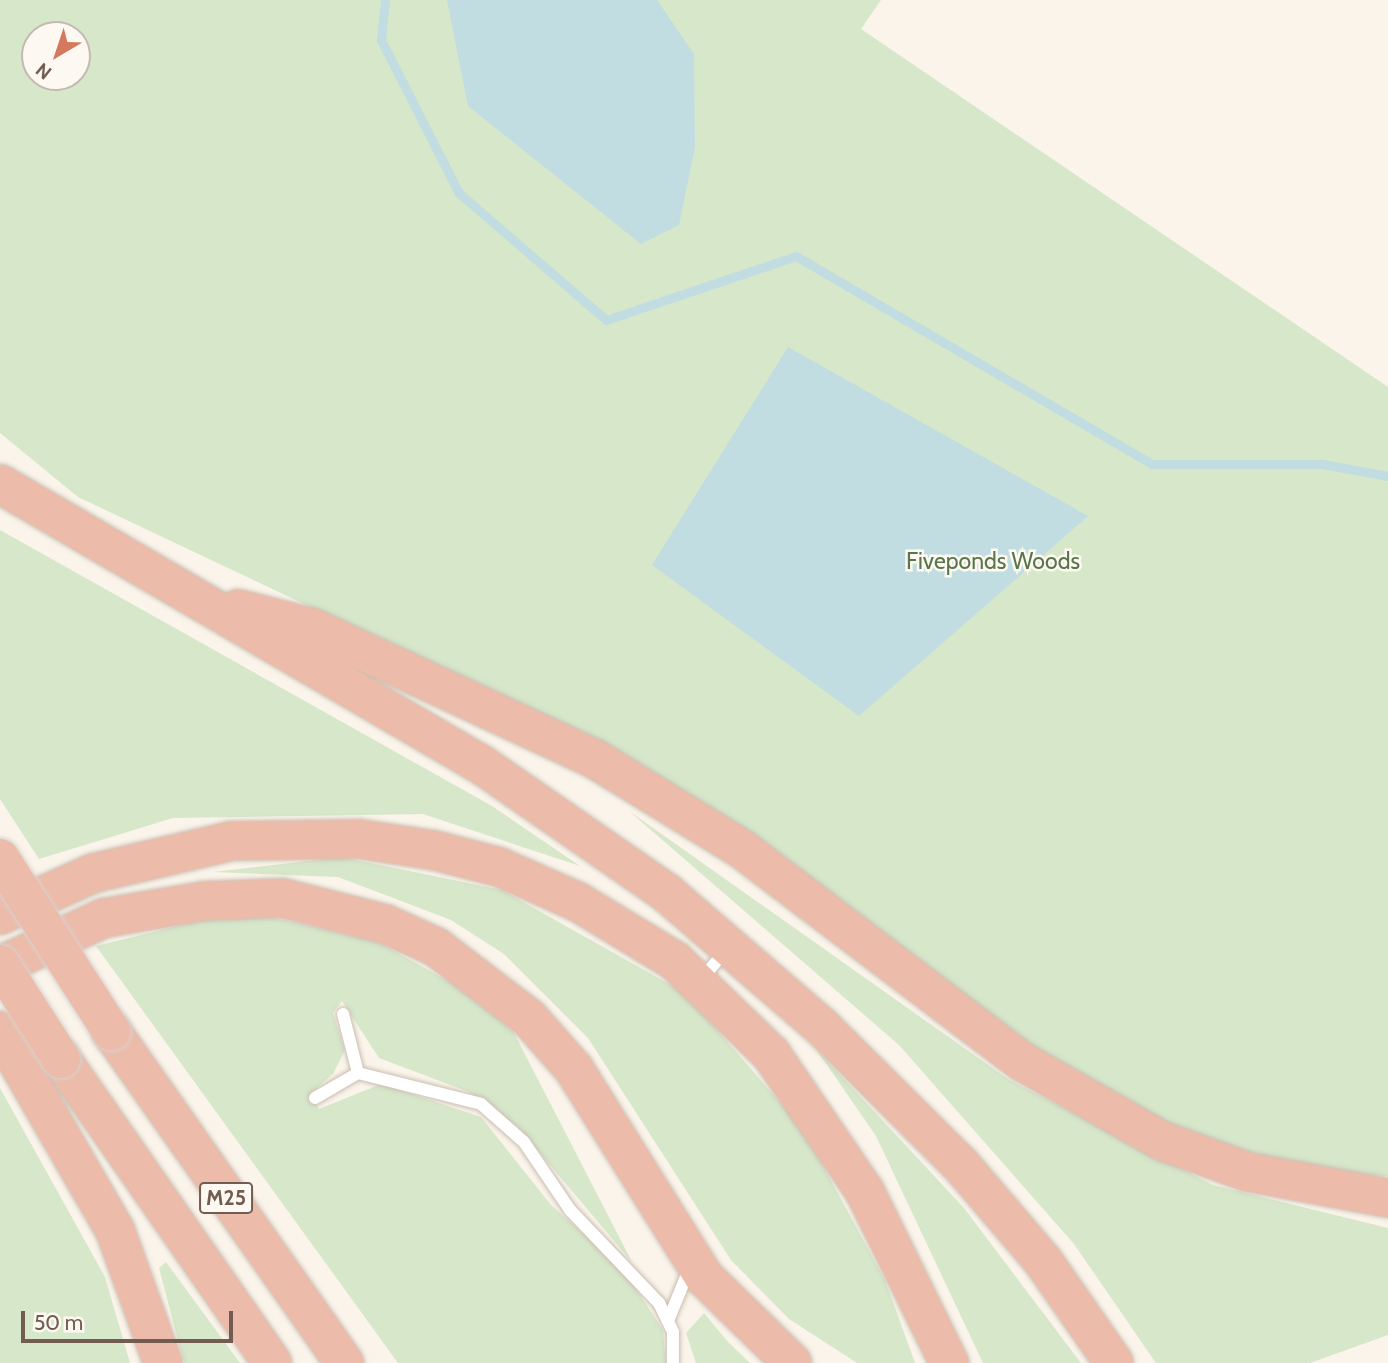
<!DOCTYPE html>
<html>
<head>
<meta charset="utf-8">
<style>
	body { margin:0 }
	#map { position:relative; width:1388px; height:1363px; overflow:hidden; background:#faf4ea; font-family:Cabin,sans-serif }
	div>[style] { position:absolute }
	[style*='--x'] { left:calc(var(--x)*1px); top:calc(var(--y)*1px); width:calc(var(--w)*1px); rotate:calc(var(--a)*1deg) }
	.green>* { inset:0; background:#d6e7ca }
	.water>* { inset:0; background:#c1dde2 }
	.stream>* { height:9px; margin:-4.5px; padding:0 4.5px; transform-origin:4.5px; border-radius:4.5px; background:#c1dde2 }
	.roads { filter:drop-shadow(0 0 2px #cbbdb1) drop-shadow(0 0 2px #cbbdb1) }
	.service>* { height:12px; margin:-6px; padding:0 6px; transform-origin:6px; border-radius:6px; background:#fff }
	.motorway>* { height:38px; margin:-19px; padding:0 19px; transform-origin:19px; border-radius:19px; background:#edbba9 }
	.bridges { filter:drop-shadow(0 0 2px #d8d1ce) drop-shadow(0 0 2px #d8d1ce) }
	.motorway-bridge>* { height:38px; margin:-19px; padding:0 19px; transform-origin:19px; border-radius:19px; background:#edbba9 }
	span { translate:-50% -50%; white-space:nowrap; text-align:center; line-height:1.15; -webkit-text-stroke:5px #fdf8f1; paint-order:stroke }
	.shield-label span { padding:2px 5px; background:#fdf8f1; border:2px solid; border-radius:5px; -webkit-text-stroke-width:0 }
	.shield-label { font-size:21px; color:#725c50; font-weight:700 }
	.park-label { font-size:23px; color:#57774a }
	.north { position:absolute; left:21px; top:21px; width:70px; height:70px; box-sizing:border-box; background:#fdf8f1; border:2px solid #c5bab1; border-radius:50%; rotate:219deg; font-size:19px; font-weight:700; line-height:28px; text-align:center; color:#725c50 }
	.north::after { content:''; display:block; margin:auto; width:24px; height:32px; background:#d5795e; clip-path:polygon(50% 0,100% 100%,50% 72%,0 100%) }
	.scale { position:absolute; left:21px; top:1311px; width:212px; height:32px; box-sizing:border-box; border:4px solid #725c50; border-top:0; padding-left:9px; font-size:21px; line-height:24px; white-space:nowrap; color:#725c50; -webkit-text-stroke:5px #fdf8f1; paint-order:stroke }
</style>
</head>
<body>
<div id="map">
	<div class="green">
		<i style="clip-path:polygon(evenodd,0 0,881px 0,861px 29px,1388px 387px,1388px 1176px,1334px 1174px,1191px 1137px,1017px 1042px,344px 623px,78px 497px,0 433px,0 0,35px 35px,77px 35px,77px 77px,35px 77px,35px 35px)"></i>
		<i style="clip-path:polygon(0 530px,492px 806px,580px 866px,423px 814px,173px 818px,39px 859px,0 799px)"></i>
		<i style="clip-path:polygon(629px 811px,1008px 1079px,1213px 1185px,1388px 1228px,1388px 1335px,1310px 1363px,1156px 1363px,1074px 1244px,899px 1045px)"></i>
		<i style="clip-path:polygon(341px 857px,502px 890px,685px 993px,803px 1129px,885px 1280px,915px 1363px,857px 1363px,789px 1319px,731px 1260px,588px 1038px,504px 954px,451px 920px,338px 877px,213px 872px)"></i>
		<i style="clip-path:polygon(215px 917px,271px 917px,378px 942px,473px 995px,514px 1033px,632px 1262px,518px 1127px,469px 1092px,379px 1058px,342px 1001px,333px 1013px,345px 1050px,333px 1074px,311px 1093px,319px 1109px,381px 1084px,481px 1117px,551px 1205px,623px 1269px,663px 1330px,666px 1363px,398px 1363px,96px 946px)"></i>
		<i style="clip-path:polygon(816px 1049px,964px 1208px,1081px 1363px,983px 1363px,876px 1136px)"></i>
		<i style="clip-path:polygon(0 1088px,105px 1277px,130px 1363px,0 1363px)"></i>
		<i style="clip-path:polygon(166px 1262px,240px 1363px,184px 1363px,159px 1268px)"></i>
		<i style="clip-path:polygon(704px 1313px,728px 1342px,750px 1363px,696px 1363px,686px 1333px)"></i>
	</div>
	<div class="water">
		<i style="clip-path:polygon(447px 0,657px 0,694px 54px,695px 147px,679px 225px,641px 244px,468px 106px)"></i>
		<i style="clip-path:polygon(788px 347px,1088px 516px,859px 716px,652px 565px)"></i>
	</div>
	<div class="stream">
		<i style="--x:385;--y:0;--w:40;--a:95.7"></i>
		<i style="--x:381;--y:40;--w:172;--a:63"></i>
		<i style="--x:459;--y:193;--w:194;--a:40.8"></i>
		<i style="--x:606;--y:320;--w:200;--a:-18.6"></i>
		<i style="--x:796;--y:256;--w:412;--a:30.3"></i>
		<i style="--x:1152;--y:464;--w:170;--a:0"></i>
		<i style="--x:1322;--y:464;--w:67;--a:10.3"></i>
	</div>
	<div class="roads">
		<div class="service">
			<i style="--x:700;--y:981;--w:40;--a:-50"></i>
			<i style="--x:343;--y:1014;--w:61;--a:75.7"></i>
			<i style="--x:315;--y:1098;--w:50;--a:-30.2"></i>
			<i style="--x:358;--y:1073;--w:127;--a:14.1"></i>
			<i style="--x:481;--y:1104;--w:57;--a:41.5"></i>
			<i style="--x:524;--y:1142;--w:82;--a:55.9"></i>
			<i style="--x:570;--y:1210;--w:129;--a:46.3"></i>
			<i style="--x:659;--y:1303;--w:32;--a:64"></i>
			<i style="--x:673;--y:1332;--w:31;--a:90"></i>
			<i style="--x:668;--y:1321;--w:58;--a:-67.8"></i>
		</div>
		<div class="motorway">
			<i style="--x:0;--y:484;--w:558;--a:30.24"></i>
			<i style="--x:482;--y:765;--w:226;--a:34.7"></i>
			<i style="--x:668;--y:894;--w:203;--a:40.8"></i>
			<i style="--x:822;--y:1027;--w:196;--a:44.8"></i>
			<i style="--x:961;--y:1165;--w:126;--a:49.5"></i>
			<i style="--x:1043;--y:1261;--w:124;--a:55.2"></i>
			<i style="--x:238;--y:609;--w:77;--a:14.2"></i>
			<i style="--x:313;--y:628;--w:311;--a:24.9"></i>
			<i style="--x:595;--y:759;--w:172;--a:31.5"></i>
			<i style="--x:742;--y:849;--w:353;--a:37.2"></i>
			<i style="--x:1023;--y:1062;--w:160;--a:29.6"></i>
			<i style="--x:1162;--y:1141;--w:91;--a:19.8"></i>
			<i style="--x:1248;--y:1172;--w:142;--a:10.5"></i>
			<i style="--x:0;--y:915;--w:103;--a:-24.1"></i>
			<i style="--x:94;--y:873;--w:141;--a:-13.1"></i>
			<i style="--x:231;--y:841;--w:128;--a:-0.9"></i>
			<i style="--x:359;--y:839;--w:75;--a:8.5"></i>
			<i style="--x:433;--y:850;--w:68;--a:14.4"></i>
			<i style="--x:499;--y:867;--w:86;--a:23.9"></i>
			<i style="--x:578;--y:902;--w:114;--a:31.3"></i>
			<i style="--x:675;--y:961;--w:134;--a:44.1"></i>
			<i style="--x:771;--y:1054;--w:167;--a:55.7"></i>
			<i style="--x:865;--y:1192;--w:191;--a:63.8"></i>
			<i style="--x:0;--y:966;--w:115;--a:-24.8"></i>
			<i style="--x:104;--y:918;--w:102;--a:-9.6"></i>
			<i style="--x:205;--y:901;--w:77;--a:-2.2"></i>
			<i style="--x:282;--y:898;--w:106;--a:14.2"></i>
			<i style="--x:385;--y:924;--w:56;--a:24.3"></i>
			<i style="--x:436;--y:947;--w:117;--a:37.4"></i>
			<i style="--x:529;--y:1018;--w:68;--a:48.6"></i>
			<i style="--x:574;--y:1069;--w:245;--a:58"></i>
			<i style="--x:704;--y:1277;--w:123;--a:44.3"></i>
			<i style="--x:0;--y:1031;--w:230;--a:60"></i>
			<i style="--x:115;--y:1230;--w:141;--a:70.2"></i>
			<i style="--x:111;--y:1031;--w:406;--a:54.9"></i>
			<i style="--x:61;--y:1059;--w:370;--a:55.2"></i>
		</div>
	</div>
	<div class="bridges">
		<div class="motorway-bridge">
			<i style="--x:0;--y:858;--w:206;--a:57.3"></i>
			<i style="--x:0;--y:964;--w:113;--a:57.3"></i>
		</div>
	</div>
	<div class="shield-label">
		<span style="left:226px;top:1198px">M25</span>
	</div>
	<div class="park-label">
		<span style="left:993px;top:561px">Fiveponds Woods</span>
	</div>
	<div class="north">N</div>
	<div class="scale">50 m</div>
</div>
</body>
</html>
